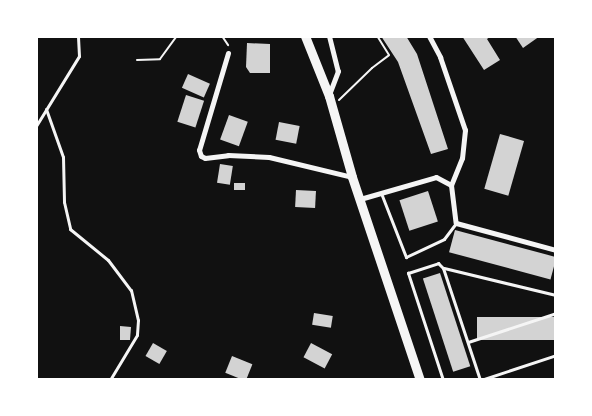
<!DOCTYPE html>
<html>
<head>
<meta charset="utf-8">
<style>
	body { margin:0 }
	#map { position:relative; width:592px; height:416px; overflow:hidden; background:#111; font-family:"Alegreya Sans",sans-serif }
	div>[style] { position:absolute }
	[style*='--x'] { left:calc(var(--x)*1px); top:calc(var(--y)*1px); width:calc(var(--w)*1px); rotate:calc(var(--a)*1deg) }
	.building>* { inset:0; background:#d3d3d3; transform-origin:0 0 }
	.path>* { height:2px; margin:-1px; padding:0 1px; transform-origin:1px; border-radius:1px; background:#f5f5f5 }
	.service>* { height:3px; margin:-1.5px; padding:0 1.5px; transform-origin:1.5px; border-radius:1.5px; background:#f5f5f5 }
	.minor>* { height:5px; margin:-2.5px; padding:0 2.5px; transform-origin:2.5px; border-radius:2.5px; background:#f5f5f5 }
	.primary>* { height:9px; margin:-4.5px; padding:0 4.5px; transform-origin:4.5px; border-radius:4.5px; background:#f5f5f5 }
	span { translate:-50% -50%; white-space:nowrap; text-align:center; line-height:1.15; -webkit-text-stroke:5px #fff; paint-order:stroke }
	.frame { position:absolute; inset:0; border:38px solid #fff; pointer-events:none }
</style>
</head>
<body>
<div id="map">
	<div class="building">
		<i style="clip-path:polygon(381px 36px,406px 36px,417px 54px,448px 149px,431px 154px,398px 62px)"></i>
		<i style="clip-path:polygon(462px 36px,491px 36px,487px 39px,500px 60px,484px 70px)"></i>
		<i style="clip-path:polygon(515px 36px,540px 36px,523px 48px)"></i>
		<i style="clip-path:polygon(247px 43px,270px 44px,270px 73px,250px 73px,246px 67px)"></i>
		<i style="left:188px;top:74px;width:24px;height:15px;rotate:24deg"></i>
		<i style="left:186px;top:95px;width:19px;height:28px;rotate:18deg"></i>
		<i style="left:229px;top:115px;width:20px;height:26px;rotate:20deg"></i>
		<i style="left:279px;top:122px;width:21px;height:18px;rotate:11deg"></i>
		<i style="left:500px;top:134px;width:25px;height:57px;rotate:16deg"></i>
		<i style="left:220px;top:164px;width:13px;height:19px;rotate:9deg"></i>
		<i style="left:234px;top:183px;width:11px;height:7px"></i>
		<i style="left:296px;top:190px;width:20px;height:17px;rotate:3deg"></i>
		<i style="left:428px;top:191px;width:32px;height:30px;rotate:72deg"></i>
		<i style="left:455px;top:230px;width:105px;height:23px;rotate:15deg"></i>
		<i style="left:440px;top:273px;width:98px;height:18px;rotate:72deg"></i>
		<i style="left:314px;top:313px;width:19px;height:12px;rotate:9deg"></i>
		<i style="left:556px;top:317px;width:23px;height:79px;rotate:90deg"></i>
		<i style="clip-path:polygon(120px 326px,131px 327px,130px 340px,120px 340px)"></i>
		<i style="left:153px;top:343px;width:16px;height:15px;rotate:30deg"></i>
		<i style="left:311px;top:343px;width:24px;height:16px;rotate:28deg"></i>
		<i style="left:232px;top:356px;width:22px;height:18px;rotate:22deg"></i>
	</div>
	<div class="path">
		<i style="--x:222;--y:36;--w:11;--a:56"></i>
		<i style="--x:137;--y:60;--w:23;--a:-2"></i>
		<i style="--x:160;--y:59;--w:29;--a:-54"></i>
		<i style="--x:339;--y:100;--w:46;--a:-44.1"></i>
		<i style="--x:372;--y:68;--w:21;--a:-37"></i>
		<i style="--x:389;--y:55;--w:22;--a:-122"></i>
	</div>
	<div class="service">
		<i style="--x:46;--y:109;--w:51;--a:70.5"></i>
		<i style="--x:63;--y:157;--w:45;--a:88.7"></i>
		<i style="--x:64;--y:202;--w:28;--a:77"></i>
		<i style="--x:70;--y:229;--w:49;--a:39.2"></i>
		<i style="--x:108;--y:260;--w:38;--a:53"></i>
		<i style="--x:131;--y:290;--w:31;--a:77"></i>
		<i style="--x:138;--y:320;--w:15;--a:94"></i>
		<i style="--x:137;--y:335;--w:52;--a:121"></i>
		<i style="--x:36;--y:126;--w:82;--a:-58.4"></i>
		<i style="--x:79;--y:56;--w:20;--a:-93"></i>
		<i style="--x:381;--y:193;--w:69;--a:68.7"></i>
		<i style="--x:406;--y:257;--w:42;--a:-25.3"></i>
		<i style="--x:444;--y:239;--w:20;--a:-53"></i>
		<i style="--x:444;--y:268;--w:115;--a:13.6"></i>
		<i style="--x:468;--y:342;--w:93;--a:-18.2"></i>
		<i style="--x:443;--y:380;--w:113;--a:-108.1"></i>
		<i style="--x:408;--y:273;--w:32;--a:-18"></i>
		<i style="--x:438;--y:263;--w:7;--a:45"></i>
		<i style="--x:443;--y:268;--w:118;--a:71.7"></i>
		<i style="--x:481;--y:380;--w:79;--a:-18.4"></i>
	</div>
	<div class="minor">
		<i style="--x:329;--y:36;--w:36;--a:76"></i>
		<i style="--x:338;--y:71;--w:26;--a:111"></i>
		<i style="--x:429;--y:36;--w:24;--a:62"></i>
		<i style="--x:440;--y:57;--w:77;--a:71.1"></i>
		<i style="--x:465;--y:130;--w:28;--a:96"></i>
		<i style="--x:462;--y:158;--w:29;--a:112"></i>
		<i style="--x:228;--y:53;--w:101;--a:106.6"></i>
		<i style="--x:199;--y:150;--w:6;--a:72"></i>
		<i style="--x:201;--y:156;--w:4;--a:27"></i>
		<i style="--x:205;--y:158;--w:23;--a:-7"></i>
		<i style="--x:228;--y:155;--w:41;--a:2.8"></i>
		<i style="--x:269;--y:157;--w:85;--a:13.5"></i>
		<i style="--x:360;--y:199;--w:79;--a:-16.1"></i>
		<i style="--x:436;--y:177;--w:17;--a:28"></i>
		<i style="--x:451;--y:185;--w:38;--a:83"></i>
		<i style="--x:456;--y:223;--w:104;--a:15.1"></i>
	</div>
	<div class="primary">
		<i style="--x:305;--y:36;--w:65;--a:68.2"></i>
		<i style="--x:329;--y:96;--w:84;--a:74.1"></i>
		<i style="--x:352;--y:177;--w:214;--a:71.5"></i>
	</div>
	<div class="frame"></div>
</div>
</body>
</html>
